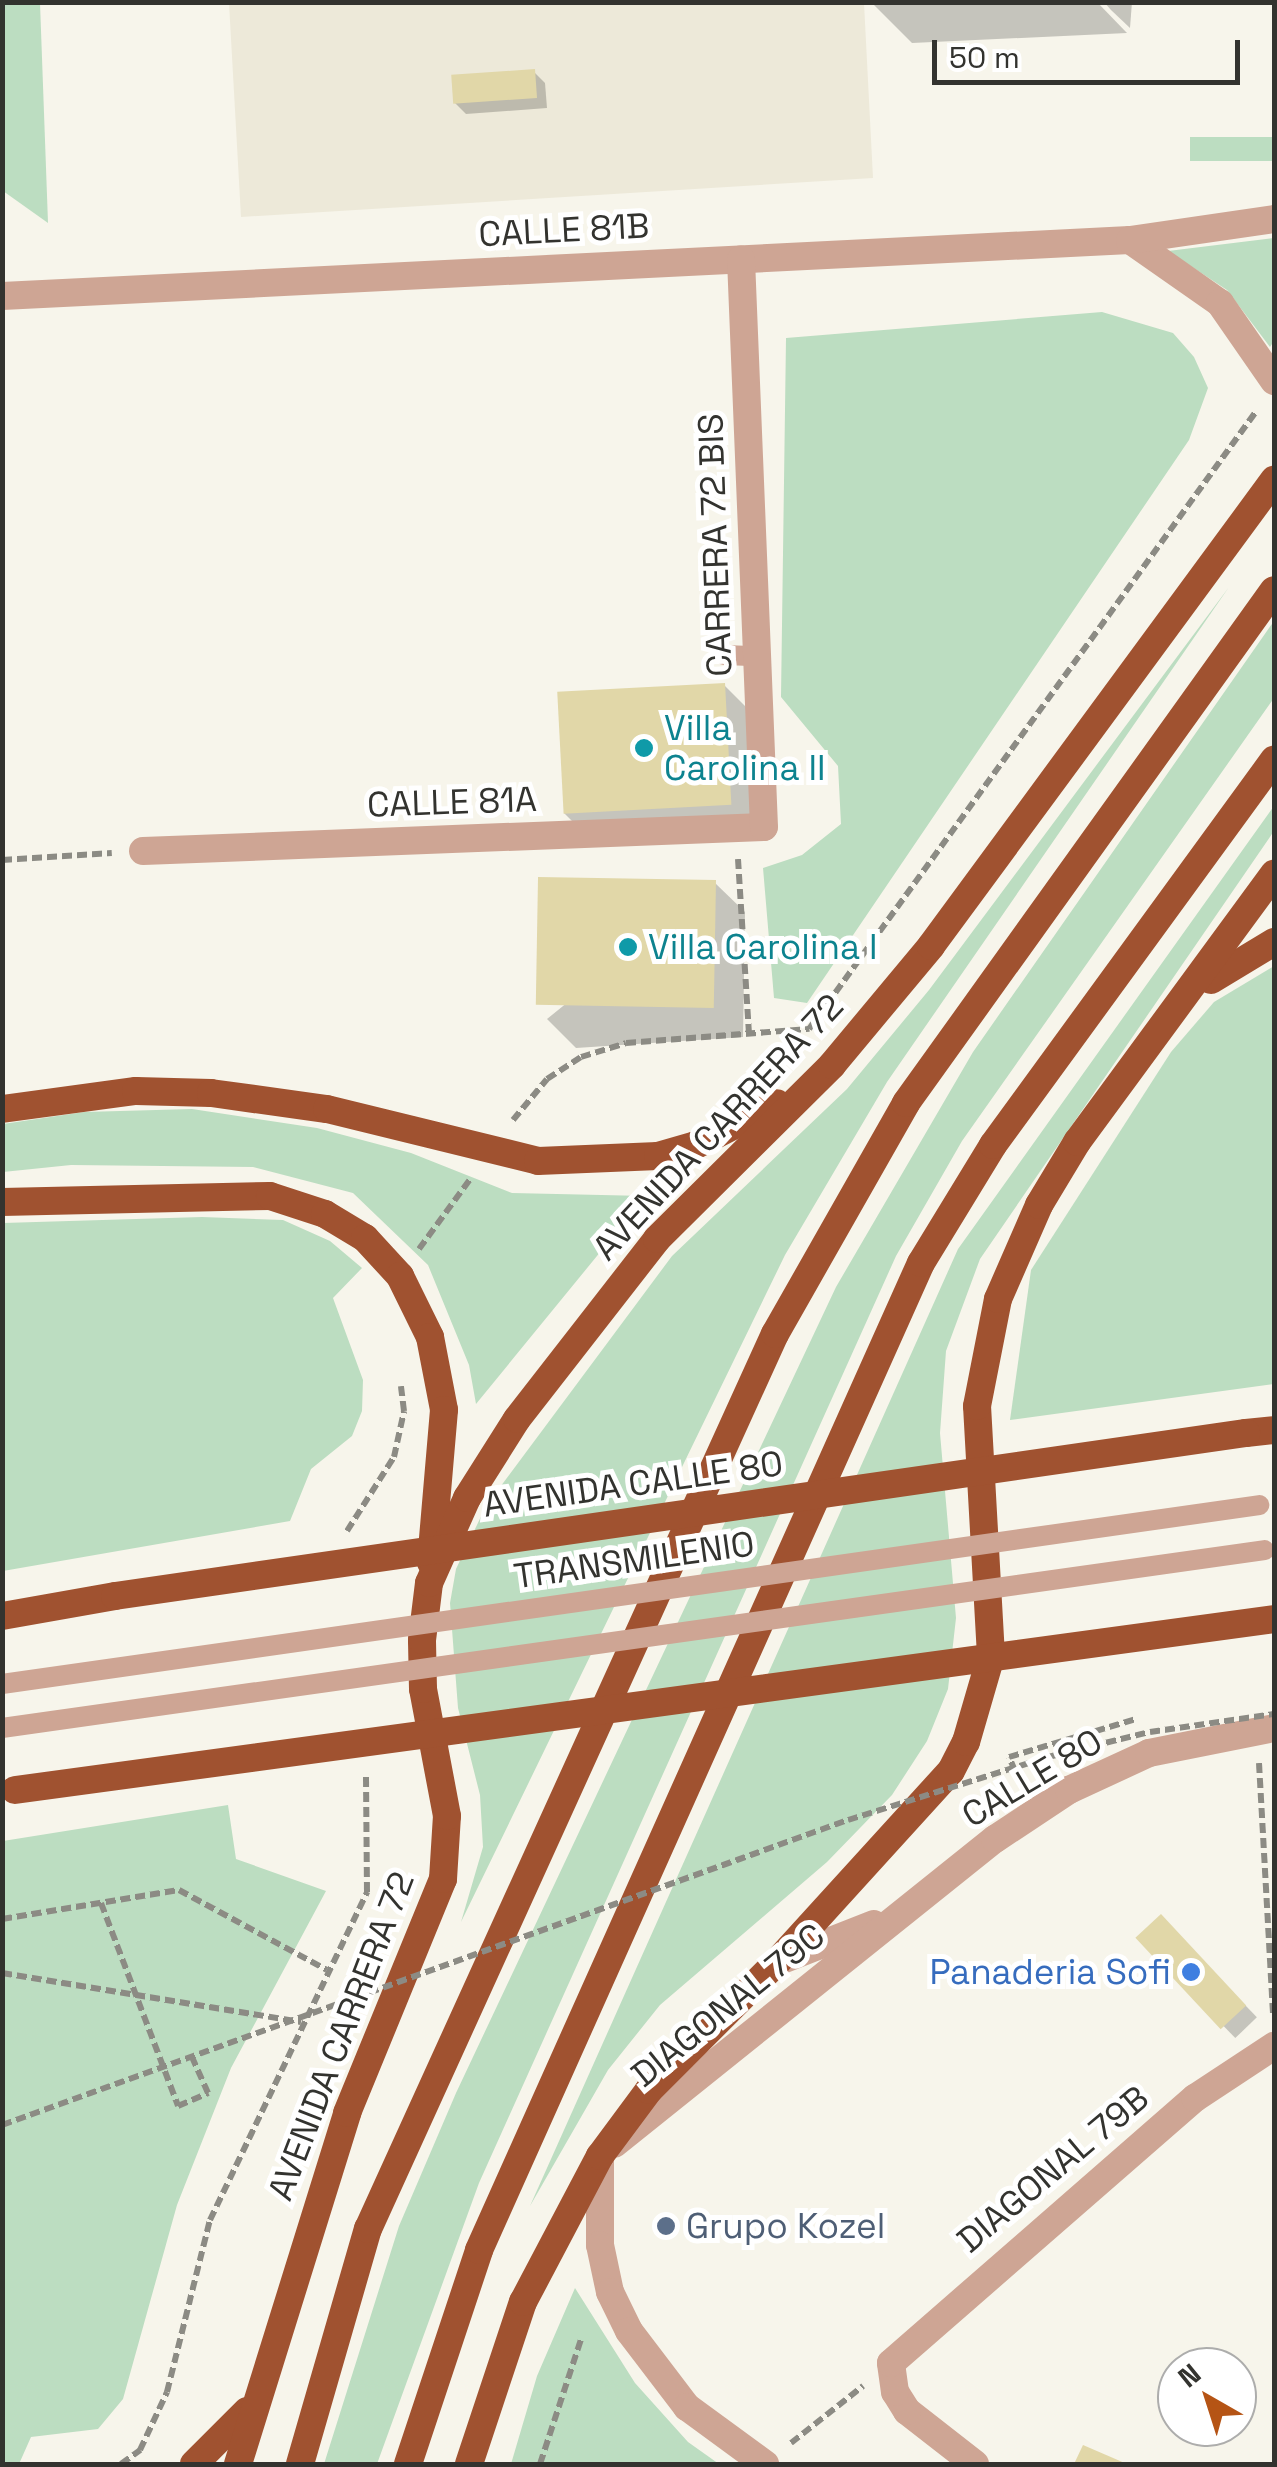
<!DOCTYPE html>
<html>
<head>
<meta charset="utf-8">
<style>
	body { margin:0 }
	#map { position:relative; width:1277px; height:2467px; overflow:hidden; background:#f7f5eb; font-family:"Space Grotesk",sans-serif }
	div>[style] { position:absolute }
	[style*='--x'] { left:calc(var(--x)*1px); top:calc(var(--y)*1px); width:calc(var(--w)*1px); rotate:calc(var(--a)*1deg) }
	.built>* { inset:0; background:#ede9d9 }
	.green>* { inset:0; background:#bcddc1; transform-origin:0 0 }
	.shadow>* { inset:0; background:#0003; transform-origin:0 0 }
	.building>* { inset:0; background:#e1d7a8; transform-origin:0 0 }
	.path>* { height:6px; margin-top:-3px; transform-origin:0; background:repeating-linear-gradient(90deg,#8c8b84 0 10px,transparent 0 15px) }
	.service>* { height:20px; margin:-10px; padding:0 10px; transform-origin:10px; border-radius:10px; background:#cea594 }
	.minor>* { height:28px; margin:-14px; padding:0 14px; transform-origin:14px; border-radius:14px; background:#cea594 }
	.tertiary>* { height:28px; margin:-14px; padding:0 14px; transform-origin:14px; border-radius:14px; background:#cea594 }
	.trunk>* { height:28px; margin:-14px; padding:0 14px; transform-origin:14px; border-radius:14px; background:#a05230 }
	.path-bridge>* { height:6px; margin-top:-3px; transform-origin:0; background:repeating-linear-gradient(90deg,#8c8b84 0 10px,transparent 0 15px) }
	.service-bridge>* { height:20px; margin:-10px; padding:0 10px; transform-origin:10px; border-radius:10px; background:#cea594 }
	.trunk-bridge>* { height:28px; margin:-14px; padding:0 14px; transform-origin:14px; border-radius:14px; background:#a05230 }
	.dots>* { width:28px; height:28px; translate:-50% -50%; box-sizing:border-box; border:5px solid #fff; border-radius:50% }
	span { translate:-50% -50%; white-space:nowrap; text-align:center; line-height:1.15; -webkit-text-stroke:10px #fff; paint-order:stroke }
	.street-label { font-size:35px; color:#33332f }
	.culture-label { font-size:35px; color:#0d838f }
	.left { translate:0 -50%; text-align:left }
	.shop-label { font-size:35px; color:#366cbe }
	.right { translate:-100% -50%; text-align:right }
	.service-label { font-size:35px; color:#4e5e75 }
	.frame { position:absolute; inset:0; border:5px solid #33332f; pointer-events:none }
	.north { position:absolute; left:1157px; top:2347px; width:100px; height:100px; box-sizing:border-box; background:#fff; border:2px solid #adadac; border-radius:50%; rotate:321deg; font-size:28px; font-weight:700; line-height:40px; text-align:center; color:#33332f }
	.north::after { content:''; display:block; margin:auto; width:35px; height:45px; background:#b55415; clip-path:polygon(50% 0,100% 100%,50% 72%,0 100%) }
	.scale { position:absolute; left:932px; top:40px; width:308px; height:45px; box-sizing:border-box; border:5px solid #33332f; border-top:0; padding-left:12px; font-size:30px; line-height:35px; white-space:nowrap; color:#33332f; -webkit-text-stroke:8px #fff; paint-order:stroke }
</style>
</head>
<body>
<div id="map">
	<div class="built">
		<i style="clip-path:polygon(229px 3px,864px 3px,873px 178px,241px 217px)"></i>
	</div>
	<div class="green">
		<i style="clip-path:polygon(3px 2px,40px 3px,48px 223px,3px 191px)"></i>
		<i style="left:1274px;top:137px;width:24px;height:84px;rotate:90deg"></i>
		<i style="clip-path:polygon(1274px 238px,1274px 341px,1270px 347px,1227px 290px,1168px 251px)"></i>
		<i style="clip-path:polygon(1102px 312px,1173px 333px,1194px 357px,1208px 388px,1189px 440px,807px 1003px,774px 998px,763px 868px,802px 855px,841px 824px,838px 766px,781px 697px,786px 338px)"></i>
		<i style="clip-path:polygon(1229px 587px,887px 1082px,785px 1255px,461px 1922px,483px 1847px,480px 1795px,458px 1708px,450px 1603px,456px 1569px,486px 1506px,672px 1256px,847px 1089px,929px 990px)"></i>
		<i style="clip-path:polygon(1274px 621px,1274px 698px,962px 1141px,896px 1256px,479px 2183px,377px 2464px,324px 2464px,399px 2226px,456px 2093px,836px 1287px,973px 1052px)"></i>
		<i style="clip-path:polygon(1274px 806px,1274px 831px,980px 1259px,946px 1351px,940px 1433px,956px 1618px,948px 1689px,927px 1741px,892px 1795px,827px 1862px,660px 2005px,608px 2070px,530px 2206px,958px 1249px)"></i>
		<i style="clip-path:polygon(1274px 966px,1274px 1384px,1010px 1420px,1031px 1270px,1171px 1052px,1214px 1002px)"></i>
		<i style="clip-path:polygon(192px 1109px,317px 1128px,411px 1153px,512px 1193px,646px 1196px,476px 1404px,469px 1365px,428px 1265px,353px 1193px,253px 1167px,71px 1165px,3px 1172px,3px 1124px,84px 1112px)"></i>
		<i style="clip-path:polygon(202px 1217px,283px 1220px,330px 1241px,362px 1268px,333px 1298px,363px 1380px,362px 1411px,352px 1436px,311px 1469px,290px 1521px,3px 1571px,3px 1223px)"></i>
		<i style="clip-path:polygon(228px 1805px,236px 1859px,326px 1891px,231px 2068px,177px 2205px,123px 2399px,98px 2429px,31px 2437px,19px 2464px,3px 2464px,3px 1841px)"></i>
		<i style="clip-path:polygon(575px 2288px,635px 2383px,688px 2442px,719px 2464px,511px 2464px,537px 2376px)"></i>
	</div>
	<div class="shadow">
		<i style="clip-path:polygon(1097px 2px,1127px 33px,912px 43px,871px 2px)"></i>
		<i style="clip-path:polygon(1104px 2px,1132px 2px,1130px 28px,1111px 10px)"></i>
		<i style="clip-path:polygon(534px 72px,545px 83px,547px 108px,466px 114px,455px 103px)"></i>
		<i style="clip-path:polygon(724px 685px,754px 715px,760px 834px,594px 843px,564px 813px)"></i>
		<i style="clip-path:polygon(715px 883px,745px 912px,743px 1037px,576px 1048px,547px 1019px)"></i>
		<i style="left:1161px;top:1918px;width:138px;height:30px;rotate:46deg"></i>
	</div>
	<div class="building">
		<i style="left:535px;top:69px;width:29px;height:84px;rotate:86deg"></i>
		<i style="left:725px;top:683px;width:122px;height:168px;rotate:87deg"></i>
		<i style="left:716px;top:880px;width:128px;height:178px;rotate:91deg"></i>
		<i style="left:1161px;top:1914px;width:125px;height:35px;rotate:47deg"></i>
		<i style="clip-path:polygon(1083px 2445px,1127px 2464px,1074px 2464px)"></i>
	</div>
	<div class="path">
		<i style="--x:738;--y:859;--w:174;--a:86.4"></i>
		<i style="--x:2;--y:860;--w:110;--a:-3.6"></i>
		<i style="--x:513;--y:1120;--w:53;--a:-50.3"></i>
		<i style="--x:547;--y:1079;--w:40;--a:-32.9"></i>
		<i style="--x:581;--y:1057;--w:47;--a:-17.3"></i>
		<i style="--x:626;--y:1043;--w:184;--a:-4.4"></i>
		<i style="--x:809;--y:1029;--w:764;--a:-54.1"></i>
		<i style="--x:419;--y:1249;--w:88;--a:-53.8"></i>
		<i style="--x:347;--y:1531;--w:88;--a:-57.6"></i>
		<i style="--x:394;--y:1457;--w:47;--a:-77.7"></i>
		<i style="--x:404;--y:1411;--w:25;--a:-97"></i>
		<i style="--x:1259;--y:1763;--w:252;--a:86.8"></i>
		<i style="--x:1021;--y:1785;--w:30;--a:-113"></i>
		<i style="--x:1009;--y:1757;--w:133;--a:-16.7"></i>
		<i style="--x:101;--y:1903;--w:217;--a:69.2"></i>
		<i style="--x:178;--y:2106;--w:33;--a:-23"></i>
		<i style="--x:208;--y:2093;--w:39;--a:-114"></i>
		<i style="--x:2;--y:1919;--w:179;--a:-9.3"></i>
		<i style="--x:179;--y:1890;--w:168;--a:28.4"></i>
		<i style="--x:2;--y:1973;--w:303;--a:9.3"></i>
		<i style="--x:791;--y:2443;--w:92;--a:-38.4"></i>
		<i style="--x:121;--y:2464;--w:24;--a:-36"></i>
		<i style="--x:140;--y:2450;--w:64;--a:-65"></i>
		<i style="--x:167;--y:2392;--w:177;--a:-76"></i>
		<i style="--x:210;--y:2220;--w:364;--a:-64.4"></i>
		<i style="--x:367;--y:1892;--w:119;--a:-90.5"></i>
		<i style="--x:540;--y:2464;--w:132;--a:-71.8"></i>
	</div>
	<div class="service">
		<i style="--x:724;--y:655;--w:33;--a:2"></i>
	</div>
	<div class="minor">
		<i style="--x:1130;--y:240;--w:110;--a:35"></i>
		<i style="--x:1220;--y:303;--w:95;--a:55.3"></i>
		<i style="--x:2;--y:296;--w:1129;--a:-2.84"></i>
		<i style="--x:1130;--y:240;--w:146;--a:-8.3"></i>
		<i style="--x:143;--y:851;--w:621;--a:-2.21"></i>
		<i style="--x:764;--y:827;--w:568;--a:-92.32"></i>
		<i style="--x:777;--y:1962;--w:104;--a:-21.4"></i>
		<i style="--x:614;--y:2144;--w:488;--a:-38.7"></i>
		<i style="--x:995;--y:1839;--w:89;--a:-33.5"></i>
		<i style="--x:1069;--y:1790;--w:88;--a:-24.8"></i>
		<i style="--x:1149;--y:1753;--w:127;--a:-11.3"></i>
		<i style="--x:975;--y:2464;--w:86;--a:-142.1"></i>
		<i style="--x:907;--y:2411;--w:22;--a:-122"></i>
		<i style="--x:895;--y:2392;--w:29;--a:-98"></i>
		<i style="--x:891;--y:2363;--w:403;--a:-41.1"></i>
		<i style="--x:1195;--y:2098;--w:95;--a:-33.4"></i>
	</div>
	<div class="tertiary">
		<i style="--x:600;--y:2156;--w:89;--a:90"></i>
		<i style="--x:600;--y:2245;--w:48;--a:78"></i>
		<i style="--x:610;--y:2292;--w:43;--a:64"></i>
		<i style="--x:629;--y:2331;--w:96;--a:52.7"></i>
		<i style="--x:687;--y:2407;--w:97;--a:36.2"></i>
	</div>
	<div class="trunk">
		<i style="--x:1211;--y:980;--w:74;--a:-31.1"></i>
		<i style="--x:2;--y:1109;--w:135;--a:-7.7"></i>
		<i style="--x:136;--y:1091;--w:75;--a:1.5"></i>
		<i style="--x:211;--y:1093;--w:117;--a:7.9"></i>
		<i style="--x:327;--y:1109;--w:217;--a:13.8"></i>
		<i style="--x:538;--y:1161;--w:120;--a:-2.4"></i>
		<i style="--x:658;--y:1156;--w:37;--a:-16"></i>
		<i style="--x:694;--y:1146;--w:93;--a:-27.4"></i>
		<i style="--x:2;--y:1202;--w:268;--a:-1.3"></i>
		<i style="--x:270;--y:1196;--w:58;--a:18.1"></i>
		<i style="--x:325;--y:1214;--w:47;--a:31"></i>
		<i style="--x:365;--y:1238;--w:52;--a:47.4"></i>
		<i style="--x:400;--y:1276;--w:68;--a:63.8"></i>
		<i style="--x:430;--y:1337;--w:74;--a:79.1"></i>
		<i style="--x:444;--y:1410;--w:153;--a:94.9"></i>
		<i style="--x:1246;--y:1433;--w:28;--a:-6"></i>
		<i style="--x:2;--y:1616;--w:115;--a:-10"></i>
		<i style="--x:194;--y:2464;--w:75;--a:-45"></i>
		<i style="--x:238;--y:2464;--w:368;--a:-72.7"></i>
		<i style="--x:347;--y:2113;--w:253;--a:-67.7"></i>
		<i style="--x:443;--y:1879;--w:63;--a:-86.4"></i>
		<i style="--x:447;--y:1816;--w:129;--a:-100.7"></i>
		<i style="--x:423;--y:1689;--w:49;--a:-91.2"></i>
		<i style="--x:422;--y:1640;--w:57;--a:-83"></i>
		<i style="--x:429;--y:1583;--w:93;--a:-65.9"></i>
		<i style="--x:467;--y:1498;--w:93;--a:-57.7"></i>
		<i style="--x:517;--y:1419;--w:228;--a:-52.1"></i>
		<i style="--x:657;--y:1239;--w:247;--a:-44.8"></i>
		<i style="--x:832;--y:1065;--w:155;--a:-50.2"></i>
		<i style="--x:931;--y:946;--w:579;--a:-53.65"></i>
		<i style="--x:300;--y:2464;--w:245;--a:-73.9"></i>
		<i style="--x:368;--y:2229;--w:983;--a:-65.55"></i>
		<i style="--x:775;--y:1334;--w:266;--a:-60.4"></i>
		<i style="--x:906;--y:1103;--w:631;--a:-54.35"></i>
		<i style="--x:408;--y:2464;--w:225;--a:-71.6"></i>
		<i style="--x:479;--y:2250;--w:1081;--a:-65.88"></i>
		<i style="--x:921;--y:1263;--w:138;--a:-58.6"></i>
		<i style="--x:993;--y:1145;--w:477;--a:-53.9"></i>
		<i style="--x:469;--y:2464;--w:171;--a:-71.6"></i>
		<i style="--x:523;--y:2302;--w:165;--a:-62.2"></i>
		<i style="--x:600;--y:2156;--w:82;--a:-53.4"></i>
		<i style="--x:649;--y:2090;--w:181;--a:-45"></i>
		<i style="--x:777;--y:1962;--w:258;--a:-47.7"></i>
		<i style="--x:951;--y:1771;--w:33;--a:-63"></i>
		<i style="--x:966;--y:1742;--w:90;--a:-73.8"></i>
		<i style="--x:991;--y:1656;--w:250;--a:-93.2"></i>
		<i style="--x:977;--y:1406;--w:109;--a:-78.9"></i>
		<i style="--x:998;--y:1299;--w:103;--a:-66.4"></i>
		<i style="--x:1039;--y:1205;--w:74;--a:-58.9"></i>
		<i style="--x:1077;--y:1142;--w:333;--a:-53.7"></i>
	</div>
	<div class="path-bridge">
		<i style="--x:2;--y:2125;--w:899;--a:-19.83"></i>
		<i style="--x:848;--y:1820;--w:210;--a:-17.5"></i>
		<i style="--x:1048;--y:1757;--w:105;--a:-13.8"></i>
		<i style="--x:1150;--y:1732;--w:125;--a:-8.3"></i>
	</div>
	<div class="service-bridge">
		<i style="--x:2;--y:1684;--w:1270;--a:-8.1"></i>
		<i style="--x:2;--y:1728;--w:1275;--a:-8.02"></i>
	</div>
	<div class="trunk-bridge">
		<i style="--x:115;--y:1596;--w:1143;--a:-8.2"></i>
		<i style="--x:15;--y:1790;--w:1271;--a:-7.73"></i>
	</div>
	<div class="dots">
		<i style="left:644px;top:748px;background:#0f9aa8"></i>
		<i style="left:628px;top:947px;background:#0f9aa8"></i>
		<i style="left:1191px;top:1972px;background:#3f7fe0"></i>
		<i style="left:666px;top:2226px;background:#5c6f8a"></i>
	</div>
	<div class="street-label">
		<span style="left:564px;top:230px;rotate:-3deg">CALLE 81B</span>
		<span style="left:715px;top:545px;rotate:-92deg">CARRERA 72 BIS</span>
		<span style="left:452px;top:802px;rotate:-2deg">CALLE 81A</span>
		<span style="left:718px;top:1127px;rotate:-47deg">AVENIDA CARRERA 72</span>
		<span style="left:633px;top:1484px;rotate:-8deg">AVENIDA CALLE 80</span>
		<span style="left:634px;top:1560px;rotate:-8deg">TRANSMILENIO</span>
		<span style="left:1032px;top:1778px;rotate:-31deg">CALLE 80</span>
		<span style="left:728px;top:2005px;rotate:-39deg">DIAGONAL 79C</span>
		<span style="left:341px;top:2036px;rotate:-69deg">AVENIDA CARRERA 72</span>
		<span style="left:1053px;top:2169px;rotate:-40deg">DIAGONAL 79B</span>
	</div>
	<div class="culture-label">
		<span class="left" style="left:664px;top:748px">Villa<br>Carolina II</span>
		<span class="left" style="left:648px;top:947px">Villa Carolina I</span>
	</div>
	<div class="shop-label">
		<span class="right" style="left:1171px;top:1972px">Panaderia Sofi</span>
	</div>
	<div class="service-label">
		<span class="left" style="left:686px;top:2226px">Grupo Kozel</span>
	</div>
	<div class="frame"></div>
	<div class="north">N</div>
	<div class="scale">50 m</div>
</div>
</body>
</html>
